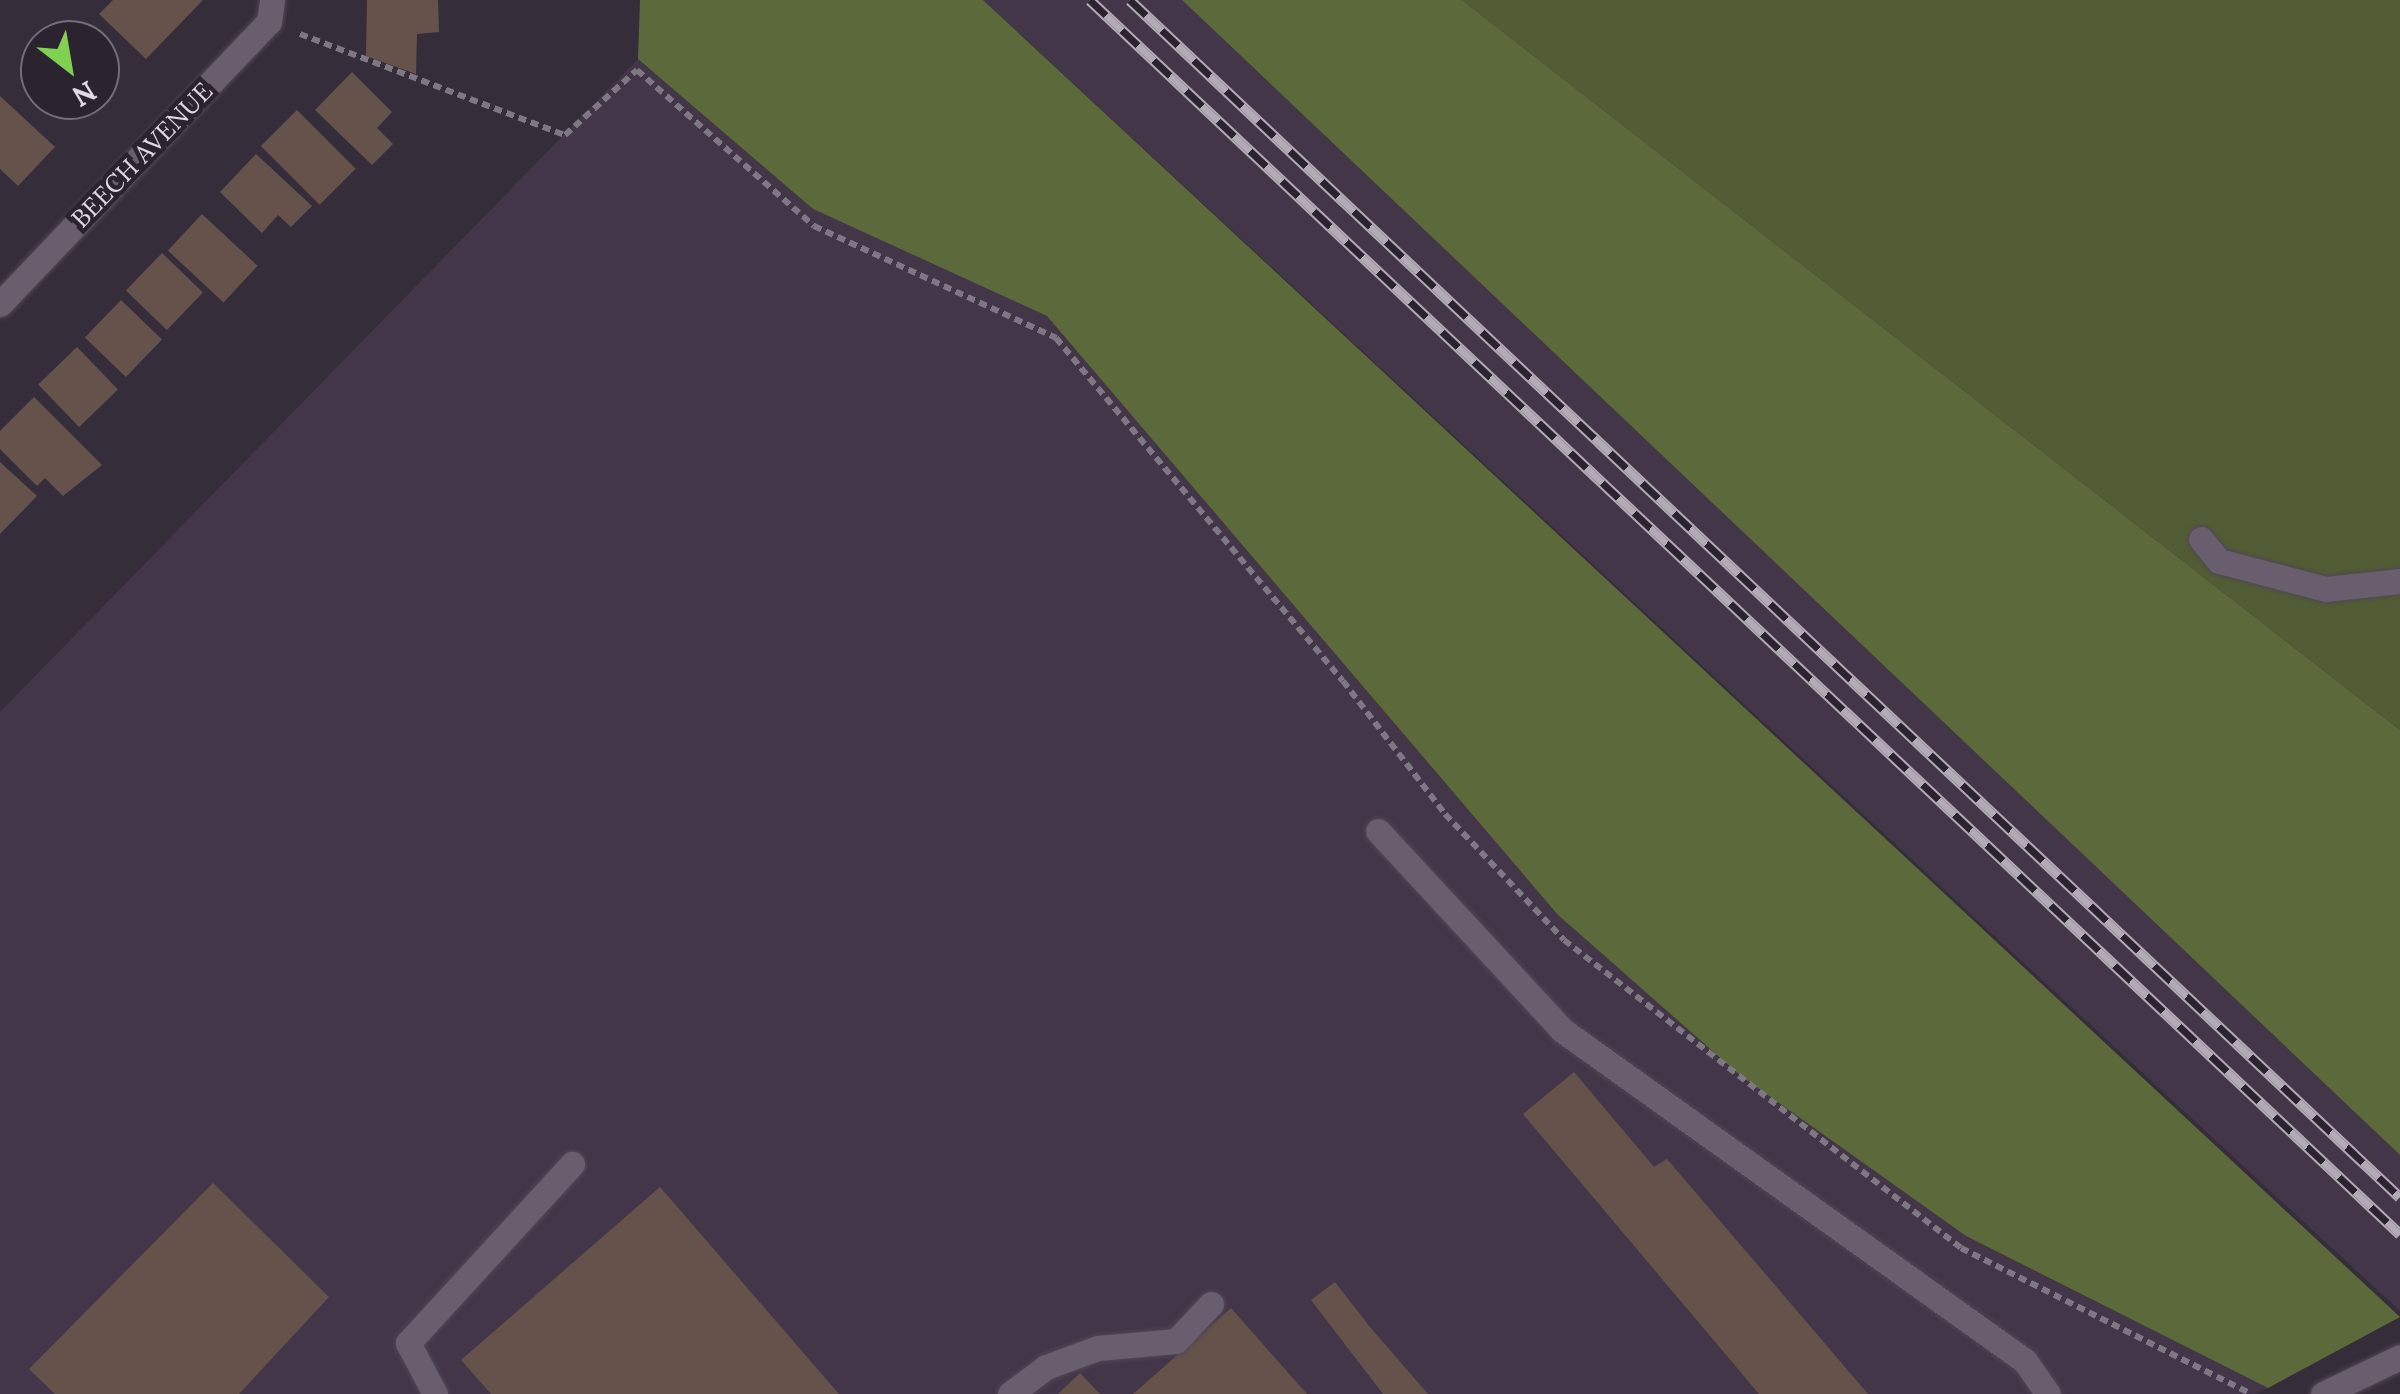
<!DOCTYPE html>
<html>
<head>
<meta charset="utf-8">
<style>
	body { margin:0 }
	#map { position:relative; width:2400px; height:1394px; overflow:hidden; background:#362d3b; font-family:Lora,serif }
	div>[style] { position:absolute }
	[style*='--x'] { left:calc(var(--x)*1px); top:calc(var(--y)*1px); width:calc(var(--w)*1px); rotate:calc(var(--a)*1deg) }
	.built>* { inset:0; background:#433649 }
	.green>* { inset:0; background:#525d35 }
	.forest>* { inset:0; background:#5c693b }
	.building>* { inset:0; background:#65534b; transform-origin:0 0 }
	.path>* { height:6px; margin-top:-3px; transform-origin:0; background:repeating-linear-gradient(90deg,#7f7783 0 8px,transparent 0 13px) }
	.roads { filter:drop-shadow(0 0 2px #504853) drop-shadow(0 0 2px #504853) }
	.service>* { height:25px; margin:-12.5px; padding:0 12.5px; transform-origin:12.5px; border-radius:12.5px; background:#685e6d }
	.minor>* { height:25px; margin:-12.5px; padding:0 12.5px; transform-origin:12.5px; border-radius:12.5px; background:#685e6d }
	.tertiary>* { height:25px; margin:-12.5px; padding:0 12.5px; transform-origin:12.5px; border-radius:12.5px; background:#685e6d }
	.rail>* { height:11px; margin-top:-5.5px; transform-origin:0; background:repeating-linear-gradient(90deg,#2c2330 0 22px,#b2abb5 0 44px); box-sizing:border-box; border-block:2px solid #b2abb5 }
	span { translate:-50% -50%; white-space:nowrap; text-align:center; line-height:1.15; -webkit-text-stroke:9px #2c2330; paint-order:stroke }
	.street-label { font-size:25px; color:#e0dae3 }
	.north { position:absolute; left:20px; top:20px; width:100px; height:100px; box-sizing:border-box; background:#2c2330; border:2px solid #746c78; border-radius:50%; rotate:149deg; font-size:28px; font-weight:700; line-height:40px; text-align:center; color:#e0dae3 }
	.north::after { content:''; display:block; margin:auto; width:35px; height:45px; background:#80d051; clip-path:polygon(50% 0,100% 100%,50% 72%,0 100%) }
</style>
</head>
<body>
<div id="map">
	<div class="built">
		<i style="clip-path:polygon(983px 0,1182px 0,2400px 1155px,2400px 1311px)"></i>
		<i style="clip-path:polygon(638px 59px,813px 209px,1047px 316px,1558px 915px,1741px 1076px,1966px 1236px,2268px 1388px,2255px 1394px,0 1394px,0 712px)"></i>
	</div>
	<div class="green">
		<i style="clip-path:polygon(1462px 0,2400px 0,2400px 730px)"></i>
	</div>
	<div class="forest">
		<i style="clip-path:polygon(640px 0,983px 0,2400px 1317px,2268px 1388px,1966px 1236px,1741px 1076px,1558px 915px,1047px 316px,813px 209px,638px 59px)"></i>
		<i style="clip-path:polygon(1182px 0,1462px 0,2400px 730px,2400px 1155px)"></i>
	</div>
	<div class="building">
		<i style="clip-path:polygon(113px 0,203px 0,146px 59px,99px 14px)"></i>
		<i style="clip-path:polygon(367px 0,438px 0,439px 32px,417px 34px,416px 74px,366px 56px)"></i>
		<i style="clip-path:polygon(352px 72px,392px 112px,377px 128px,393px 144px,372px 165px,315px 110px)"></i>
		<i style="clip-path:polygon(0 96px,55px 147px,18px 186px,0 169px)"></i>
		<i style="left:297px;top:110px;width:83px;height:51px;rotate:45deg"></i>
		<i style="clip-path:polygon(256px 154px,312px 206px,291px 227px,278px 215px,262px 233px,220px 192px)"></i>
		<i style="left:202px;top:214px;width:76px;height:50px;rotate:43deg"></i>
		<i style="left:162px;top:253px;width:57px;height:52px;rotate:44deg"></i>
		<i style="left:121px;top:300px;width:57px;height:52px;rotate:44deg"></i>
		<i style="left:77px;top:347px;width:59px;height:54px;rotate:46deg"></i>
		<i style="clip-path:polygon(34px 397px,102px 465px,63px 496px,45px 478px,37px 486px,0 449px,0 431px)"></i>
		<i style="clip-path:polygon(0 462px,37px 496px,0 534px)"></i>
		<i style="clip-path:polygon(1574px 1072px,1654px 1167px,1667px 1159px,1868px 1394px,1759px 1394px,1523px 1114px)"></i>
		<i style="clip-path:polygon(213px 1183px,329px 1297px,239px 1394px,55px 1394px,29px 1369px)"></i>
		<i style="clip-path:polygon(660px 1187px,839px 1394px,491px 1394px,461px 1360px)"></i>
		<i style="clip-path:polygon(1335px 1282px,1370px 1327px,1428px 1394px,1383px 1394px,1311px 1300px)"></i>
		<i style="clip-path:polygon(1231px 1308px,1307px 1394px,1133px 1394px)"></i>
		<i style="clip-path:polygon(1080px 1373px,1100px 1394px,1058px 1394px)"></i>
	</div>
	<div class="path">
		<i style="--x:300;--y:34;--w:284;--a:20.9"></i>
		<i style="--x:565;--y:135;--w:97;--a:-42.1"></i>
		<i style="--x:637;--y:70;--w:236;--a:41.4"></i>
		<i style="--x:814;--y:226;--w:267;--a:24.8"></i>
		<i style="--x:1056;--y:338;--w:447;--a:50.1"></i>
		<i style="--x:1343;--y:681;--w:168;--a:52.5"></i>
		<i style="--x:1445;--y:814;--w:173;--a:46.6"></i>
		<i style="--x:1564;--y:940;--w:502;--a:37.8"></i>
		<i style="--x:1961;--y:1248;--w:325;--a:26.7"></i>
	</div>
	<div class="roads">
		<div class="service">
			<i style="--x:2201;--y:539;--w:28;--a:51"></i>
			<i style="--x:2219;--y:561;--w:111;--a:14.7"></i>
			<i style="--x:2326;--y:589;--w:74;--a:-6.2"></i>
			<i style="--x:1378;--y:831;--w:271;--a:47.2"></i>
			<i style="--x:1562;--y:1030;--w:569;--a:35.56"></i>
			<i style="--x:2025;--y:1361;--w:40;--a:55.1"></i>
			<i style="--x:435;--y:1394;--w:58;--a:-117.9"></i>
			<i style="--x:408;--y:1343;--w:243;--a:-47.5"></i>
			<i style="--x:1010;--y:1394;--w:45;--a:-36.9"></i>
			<i style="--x:1046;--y:1367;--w:55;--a:-20.1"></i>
			<i style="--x:1098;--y:1348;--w:78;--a:-5.1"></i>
			<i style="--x:1176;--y:1341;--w:51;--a:-46.6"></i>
		</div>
		<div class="minor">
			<i style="--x:0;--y:304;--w:390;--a:-46.4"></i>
			<i style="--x:269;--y:22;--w:22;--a:-82"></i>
		</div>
		<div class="tertiary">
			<i style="--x:2323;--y:1394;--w:85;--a:-25.7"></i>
		</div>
	</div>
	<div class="rail">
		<i style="--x:1090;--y:0;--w:1800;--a:43.29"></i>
		<i style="--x:1130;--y:0;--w:1745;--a:43.31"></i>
	</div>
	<div class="street-label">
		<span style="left:142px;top:155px;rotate:-46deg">BEECH AVENUE</span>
	</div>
	<div class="north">N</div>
</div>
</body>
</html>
